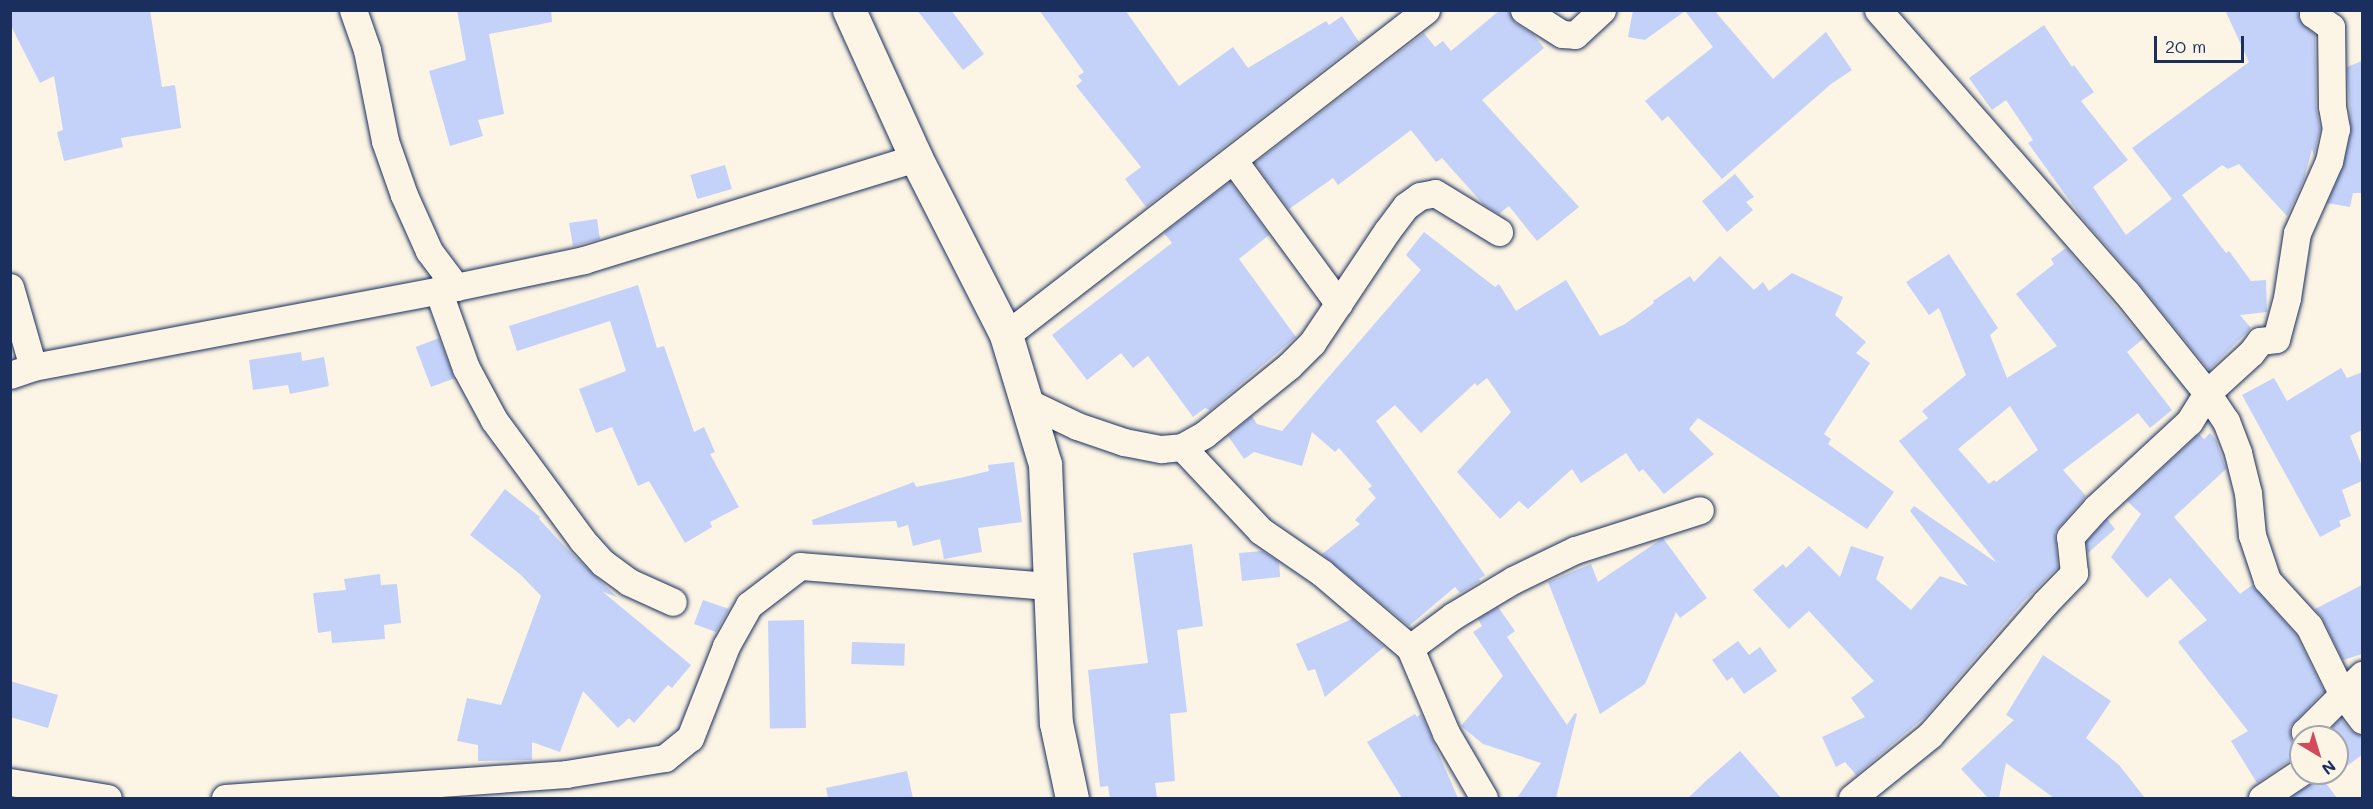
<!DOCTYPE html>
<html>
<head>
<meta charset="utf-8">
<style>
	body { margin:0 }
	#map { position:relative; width:2373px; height:809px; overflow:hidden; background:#fcf5e5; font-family:Mali,sans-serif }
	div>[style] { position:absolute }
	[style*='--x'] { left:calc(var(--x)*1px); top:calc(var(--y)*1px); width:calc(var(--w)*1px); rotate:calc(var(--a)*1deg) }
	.building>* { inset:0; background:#c4d1f8; transform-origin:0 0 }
	.roads { filter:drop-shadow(0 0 2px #1b2f5e) drop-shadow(0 0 2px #1b2f5e) }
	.street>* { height:27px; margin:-13.5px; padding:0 13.5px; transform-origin:13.5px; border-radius:13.5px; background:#fcf5e5 }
	.secondary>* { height:33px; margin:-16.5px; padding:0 16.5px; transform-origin:16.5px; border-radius:16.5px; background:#fcf5e5 }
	span { translate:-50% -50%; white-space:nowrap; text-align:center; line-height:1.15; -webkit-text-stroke:6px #fcf5e5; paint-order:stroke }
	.frame { position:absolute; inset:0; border:12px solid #1b2f5e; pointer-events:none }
	.north { position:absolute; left:2289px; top:725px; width:60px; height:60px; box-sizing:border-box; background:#fcf5e5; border:2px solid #a2a6af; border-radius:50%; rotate:142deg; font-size:16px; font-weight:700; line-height:24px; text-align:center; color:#1b2f5e }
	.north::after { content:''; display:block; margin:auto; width:21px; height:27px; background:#d1495b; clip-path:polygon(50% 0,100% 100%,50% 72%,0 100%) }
	.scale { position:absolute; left:2154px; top:36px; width:90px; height:27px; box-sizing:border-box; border:3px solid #1b2f5e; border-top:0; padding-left:8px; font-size:18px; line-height:21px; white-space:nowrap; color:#1b2f5e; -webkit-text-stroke:4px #fcf5e5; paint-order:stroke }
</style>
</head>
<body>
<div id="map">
	<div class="building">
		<i style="clip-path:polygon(10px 10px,150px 10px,162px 87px,175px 85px,181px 128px,121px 138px,123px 147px,64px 161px,57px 132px,63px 130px,54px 76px,40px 83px,10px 24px)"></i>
		<i style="clip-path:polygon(457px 10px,551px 10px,552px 22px,489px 34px,504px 114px,478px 120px,483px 136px,450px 146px,429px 71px,466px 60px)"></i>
		<i style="clip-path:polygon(917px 10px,951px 10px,984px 54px,963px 70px)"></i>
		<i style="clip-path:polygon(1039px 10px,1125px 10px,1179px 86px,1233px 47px,1248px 68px,1326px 21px,1329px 25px,1342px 16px,1359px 42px,1146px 207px,1125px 179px,1141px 167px,1076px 86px,1082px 81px,1078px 76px,1084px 72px)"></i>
		<i style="clip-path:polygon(1500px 10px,1508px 10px,1515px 23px,1533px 34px,1544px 48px,1482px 100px,1579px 207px,1537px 241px,1509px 206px,1499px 214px,1483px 204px,1442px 158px,1436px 162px,1411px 130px,1338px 185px,1333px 178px,1289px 209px,1255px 163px,1424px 33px,1435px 47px,1443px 41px,1451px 51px)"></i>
		<i style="clip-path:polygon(1633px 10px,1714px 10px,1773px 79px,1826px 32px,1852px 70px,1831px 84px,1722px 179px,1668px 116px,1662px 121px,1645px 101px,1713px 47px,1685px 11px,1645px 40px,1628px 37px)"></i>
		<i style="clip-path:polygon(2225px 10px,2298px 10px,2299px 20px,2315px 35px,2316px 106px,2320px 129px,2314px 156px,2312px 149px,2304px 179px,2287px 216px,2239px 164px,2228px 169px,2222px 165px,2182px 195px,2226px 253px,2229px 251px,2251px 281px,2266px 280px,2267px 312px,2240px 315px,2251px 328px,2209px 370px,2138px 282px,2083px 219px,2028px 143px,2033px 140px,2006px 100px,1992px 110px,1969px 78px,2044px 25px,2072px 67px,2074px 65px,2094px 92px,2081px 101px,2128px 160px,2093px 187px,2126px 235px,2172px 199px,2132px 148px,2249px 62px)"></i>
		<i style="clip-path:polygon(2362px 61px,2362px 193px,2353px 193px,2350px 207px,2327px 203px,2343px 167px,2351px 132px,2347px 67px)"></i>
		<i style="left:725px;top:165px;width:25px;height:36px;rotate:74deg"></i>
		<i style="clip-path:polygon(1735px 174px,1754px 197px,1746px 202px,1753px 210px,1727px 232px,1702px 201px)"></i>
		<i style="clip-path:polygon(1230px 182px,1269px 235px,1239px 259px,1296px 337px,1210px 410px,1205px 408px,1193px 417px,1148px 356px,1133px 368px,1121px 353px,1087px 380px,1052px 335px,1172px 243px,1164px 233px)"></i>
		<i style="clip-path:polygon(597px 219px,600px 239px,573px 246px,569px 223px)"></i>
		<i style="clip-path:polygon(1424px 232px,1495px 287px,1499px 284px,1516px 311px,1566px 280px,1600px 336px,1625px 324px,1654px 303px,1653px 301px,1690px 276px,1694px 282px,1720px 256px,1754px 290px,1763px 282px,1769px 291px,1792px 273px,1843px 297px,1835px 315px,1866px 342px,1856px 353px,1870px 363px,1824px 434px,1831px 439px,1828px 444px,1894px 492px,1867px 529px,1698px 418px,1689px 429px,1714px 454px,1664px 494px,1643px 469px,1639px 472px,1626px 453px,1581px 483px,1572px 469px,1528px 509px,1519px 501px,1500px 519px,1457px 472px,1511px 412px,1487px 378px,1477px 386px,1475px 383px,1421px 433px,1395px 405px,1376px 421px,1485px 575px,1479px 579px,1480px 581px,1460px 593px,1455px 587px,1409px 626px,1322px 554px,1360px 524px,1355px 520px,1376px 498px,1368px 489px,1372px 486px,1339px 448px,1335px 452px,1312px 432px,1302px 466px,1254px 452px,1244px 459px,1228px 436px,1252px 416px,1257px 424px,1282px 431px,1421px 270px,1406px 255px)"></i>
		<i style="clip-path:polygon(evenodd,2066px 248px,2143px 339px,2127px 352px,2172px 410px,2150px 428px,2138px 413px,2063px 470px,2086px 496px,2055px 532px,2058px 567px,2023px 602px,1926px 716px,1856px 775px,1845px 762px,1836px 767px,1822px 737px,1865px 717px,1851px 698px,1874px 681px,1809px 611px,1789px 629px,1753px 590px,1783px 564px,1786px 568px,1809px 546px,1840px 577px,1851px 546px,1884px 557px,1876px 579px,1911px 610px,1940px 576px,1968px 586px,1910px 511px,1914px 506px,1997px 563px,1899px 441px,1928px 418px,1922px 411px,1966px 375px,1939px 308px,1929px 315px,1906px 282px,1949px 254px,1998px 328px,1990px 335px,2007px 378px,2057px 346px,2016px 294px,2054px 264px,2051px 259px,2066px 248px,2010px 406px,2038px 450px,1996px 482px,1994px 480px,1989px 484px,1958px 449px,2010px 406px)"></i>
		<i style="clip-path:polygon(638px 285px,657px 348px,664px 346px,694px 432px,704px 427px,715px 452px,710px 454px,739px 507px,710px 522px,712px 527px,685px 543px,649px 481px,638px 486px,612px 427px,596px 433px,579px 389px,626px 371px,610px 321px,517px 351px,509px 326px)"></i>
		<i style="left:439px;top:338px;width:43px;height:25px;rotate:69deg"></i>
		<i style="clip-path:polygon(301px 352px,302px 361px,324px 357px,329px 386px,290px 394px,288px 385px,253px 390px,249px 360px)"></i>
		<i style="clip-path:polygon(2341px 368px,2347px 378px,2362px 372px,2362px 430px,2350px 436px,2362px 466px,2362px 481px,2342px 490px,2351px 516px,2339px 521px,2341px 526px,2320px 537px,2242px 395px,2274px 378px,2287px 401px)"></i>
		<i style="clip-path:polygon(2210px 433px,2216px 440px,2226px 469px,2174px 517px,2240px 594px,2252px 585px,2296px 635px,2324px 691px,2290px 727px,2291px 740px,2301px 751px,2301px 756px,2292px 759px,2257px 783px,2231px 741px,2248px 731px,2178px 642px,2207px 620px,2170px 578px,2147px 598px,2111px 557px,2141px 514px,2127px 501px,2199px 434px,2204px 439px)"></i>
		<i style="clip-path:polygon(1014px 462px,1022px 522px,978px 528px,982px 552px,944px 559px,940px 539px,913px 546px,908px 525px,898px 528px,896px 521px,813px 525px,812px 520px,914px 482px,916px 487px,960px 478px,989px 471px,988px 465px)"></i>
		<i style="clip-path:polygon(505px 489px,540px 517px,539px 519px,568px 550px,617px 597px,603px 592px,691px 665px,672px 688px,668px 685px,634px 723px,629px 718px,618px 728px,583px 691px,560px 752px,532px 742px,532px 760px,478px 761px,478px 745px,457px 741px,467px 698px,501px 705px,541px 596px,521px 575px,470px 535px)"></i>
		<i style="clip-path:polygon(2107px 519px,2115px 529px,2088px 553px,2086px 542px)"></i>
		<i style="clip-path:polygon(1663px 538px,1707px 598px,1680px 618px,1676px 612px,1645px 684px,1600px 714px,1548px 582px,1591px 564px,1598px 582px)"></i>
		<i style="clip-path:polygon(1192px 544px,1203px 626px,1177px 630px,1187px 712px,1170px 714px,1175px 781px,1155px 783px,1157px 798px,1110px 798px,1108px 786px,1100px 787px,1088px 670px,1148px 663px,1133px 553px)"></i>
		<i style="clip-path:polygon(1262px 551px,1279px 562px,1280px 577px,1242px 581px,1239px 553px)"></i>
		<i style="clip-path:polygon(380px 574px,381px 585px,397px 584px,401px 623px,384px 625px,385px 639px,332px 643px,331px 631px,318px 633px,313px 593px,346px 590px,344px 579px)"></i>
		<i style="clip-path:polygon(2362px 585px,2362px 654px,2343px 660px,2323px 619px,2315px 609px)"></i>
		<i style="clip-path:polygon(703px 600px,729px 609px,716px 632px,694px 624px)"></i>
		<i style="clip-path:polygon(1498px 607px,1515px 631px,1507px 637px,1567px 725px,1575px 713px,1577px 714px,1556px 798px,1517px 798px,1541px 763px,1483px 744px,1461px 726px,1503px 676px,1473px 632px,1482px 626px,1478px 619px)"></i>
		<i style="clip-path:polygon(1352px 619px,1384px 647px,1325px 697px,1315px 669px,1308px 671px,1296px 644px)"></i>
		<i style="left:804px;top:620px;width:108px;height:36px;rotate:89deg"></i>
		<i style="clip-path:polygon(1738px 641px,1749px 655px,1760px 647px,1777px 671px,1744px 694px,1732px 677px,1727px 681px,1712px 660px)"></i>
		<i style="left:852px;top:642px;width:53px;height:22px;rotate:2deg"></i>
		<i style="clip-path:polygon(2043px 655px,2111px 701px,2086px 738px,2119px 765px,2145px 798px,2054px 798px,2006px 763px,1999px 798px,1988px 798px,1961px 769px,2014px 720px,2006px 715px)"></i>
		<i style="clip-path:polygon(10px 681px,58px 695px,48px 728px,10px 717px)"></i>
		<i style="clip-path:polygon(1415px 714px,1417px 717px,1421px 714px,1458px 798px,1402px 798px,1367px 742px)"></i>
		<i style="clip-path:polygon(2341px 718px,2350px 730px,2362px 736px,2362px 755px,2325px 782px,2337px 798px,2290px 798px,2310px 785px,2316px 773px,2337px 773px,2337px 737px,2324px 736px)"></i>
		<i style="clip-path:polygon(1740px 751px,1781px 798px,1688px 798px,1707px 780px)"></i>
		<i style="clip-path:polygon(907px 771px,913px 798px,828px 798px,826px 788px)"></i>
	</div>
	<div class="roads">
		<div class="street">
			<i style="--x:353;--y:10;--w:42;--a:70.7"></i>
			<i style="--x:367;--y:50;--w:93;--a:78.8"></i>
			<i style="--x:385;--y:141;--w:57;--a:70.6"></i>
			<i style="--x:404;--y:195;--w:61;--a:65.9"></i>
			<i style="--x:429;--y:251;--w:45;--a:53.1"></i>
			<i style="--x:1524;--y:10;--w:45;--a:32.3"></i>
			<i style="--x:1562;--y:34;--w:13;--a:4"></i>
			<i style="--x:1575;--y:35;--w:37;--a:-43"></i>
			<i style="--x:1878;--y:10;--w:376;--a:48.7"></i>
			<i style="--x:2126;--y:292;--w:129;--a:51.3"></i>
			<i style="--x:2207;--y:393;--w:34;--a:56"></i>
			<i style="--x:2226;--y:421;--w:34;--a:69"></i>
			<i style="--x:2238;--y:453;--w:41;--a:76"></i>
			<i style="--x:2248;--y:493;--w:42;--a:84.6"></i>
			<i style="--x:2252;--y:535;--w:47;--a:71.6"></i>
			<i style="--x:2267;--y:580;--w:62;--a:47.6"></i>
			<i style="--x:2309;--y:626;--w:75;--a:63.8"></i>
			<i style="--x:2342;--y:693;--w:34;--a:53"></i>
			<i style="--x:1234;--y:161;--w:177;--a:53.7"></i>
			<i style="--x:10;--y:287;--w:83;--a:74"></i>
			<i style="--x:438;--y:290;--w:83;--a:70.3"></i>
			<i style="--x:466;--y:368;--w:59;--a:61.7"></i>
			<i style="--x:494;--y:420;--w:149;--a:53.7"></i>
			<i style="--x:582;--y:540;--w:31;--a:48"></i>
			<i style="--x:603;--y:563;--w:32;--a:36"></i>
			<i style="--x:629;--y:582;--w:48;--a:24.4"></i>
			<i style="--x:1006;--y:335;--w:531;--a:-37.73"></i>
			<i style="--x:10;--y:375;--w:24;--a:-19"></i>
			<i style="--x:33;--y:367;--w:430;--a:-10.7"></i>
			<i style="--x:456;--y:287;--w:131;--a:-11.9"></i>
			<i style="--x:584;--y:260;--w:347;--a:-17.1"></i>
			<i style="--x:1027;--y:402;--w:55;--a:25.6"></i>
			<i style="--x:1077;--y:426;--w:50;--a:18.8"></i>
			<i style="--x:1124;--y:442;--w:38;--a:11"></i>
			<i style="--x:1161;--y:449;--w:21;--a:-5"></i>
			<i style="--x:1182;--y:447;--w:26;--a:-29"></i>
			<i style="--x:1205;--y:434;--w:108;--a:-39"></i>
			<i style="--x:1289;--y:366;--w:33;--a:-45"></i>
			<i style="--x:1312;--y:343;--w:135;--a:-56.2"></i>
			<i style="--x:1387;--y:231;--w:31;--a:-53"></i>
			<i style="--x:1406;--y:206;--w:17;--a:-36"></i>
			<i style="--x:1420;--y:196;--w:15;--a:-11"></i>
			<i style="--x:1435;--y:193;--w:75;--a:31.4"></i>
			<i style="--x:1182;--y:447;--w:115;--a:46.8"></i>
			<i style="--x:1261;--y:531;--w:74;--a:34.5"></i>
			<i style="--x:1322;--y:573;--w:116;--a:40.4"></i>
			<i style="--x:1410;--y:648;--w:92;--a:67"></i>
			<i style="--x:1446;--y:733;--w:75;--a:59.7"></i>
			<i style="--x:1410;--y:648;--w:54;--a:-36.7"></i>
			<i style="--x:1453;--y:616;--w:70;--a:-31"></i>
			<i style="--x:1513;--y:580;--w:69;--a:-25.8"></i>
			<i style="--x:1575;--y:550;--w:131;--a:-17.7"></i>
			<i style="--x:2308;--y:737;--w:6;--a:-121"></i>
			<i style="--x:2305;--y:732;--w:81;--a:-45"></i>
			<i style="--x:10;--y:782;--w:99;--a:9.3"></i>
			<i style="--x:225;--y:798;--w:342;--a:-4"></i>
			<i style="--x:566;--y:774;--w:100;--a:-9.2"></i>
			<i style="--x:665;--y:758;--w:32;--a:-39"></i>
			<i style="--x:690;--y:738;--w:99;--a:-68.6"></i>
			<i style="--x:726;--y:646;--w:47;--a:-60.7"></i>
			<i style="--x:749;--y:605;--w:64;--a:-37.4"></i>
			<i style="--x:800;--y:566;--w:251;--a:4.6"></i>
			<i style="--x:1852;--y:798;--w:100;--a:-38.9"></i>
			<i style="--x:1930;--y:735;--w:175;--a:-48.9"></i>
			<i style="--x:2045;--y:603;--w:42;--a:-46"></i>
			<i style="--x:2074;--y:573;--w:36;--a:-96"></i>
			<i style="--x:2070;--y:537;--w:39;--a:-48"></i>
			<i style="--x:2096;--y:508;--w:127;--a:-42.8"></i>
			<i style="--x:2189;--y:422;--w:34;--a:-58"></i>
			<i style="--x:2207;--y:393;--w:59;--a:-42.3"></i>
			<i style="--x:2251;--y:353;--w:15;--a:-53"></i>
			<i style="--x:2260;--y:341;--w:16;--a:-7"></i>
			<i style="--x:2276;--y:339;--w:42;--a:-75"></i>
			<i style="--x:2287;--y:298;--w:66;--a:-81.3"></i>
			<i style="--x:2297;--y:233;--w:79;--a:-66"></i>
			<i style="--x:2329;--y:161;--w:33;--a:-78"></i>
			<i style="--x:2336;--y:129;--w:23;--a:-100"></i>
			<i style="--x:2332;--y:106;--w:79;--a:-90.7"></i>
			<i style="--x:2331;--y:27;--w:22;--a:-144"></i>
			<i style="--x:2313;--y:14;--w:4;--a:-76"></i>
			<i style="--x:2262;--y:798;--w:47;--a:-33.7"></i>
		</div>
		<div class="secondary">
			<i style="--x:849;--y:10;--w:162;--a:65.6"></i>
			<i style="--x:916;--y:158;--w:199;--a:63"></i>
			<i style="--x:1006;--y:335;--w:135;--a:73.2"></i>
			<i style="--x:1045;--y:464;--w:259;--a:87.6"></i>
			<i style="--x:1056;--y:723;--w:77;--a:78"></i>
		</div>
	</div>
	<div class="frame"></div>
	<div class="north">N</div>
	<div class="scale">20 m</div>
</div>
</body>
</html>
